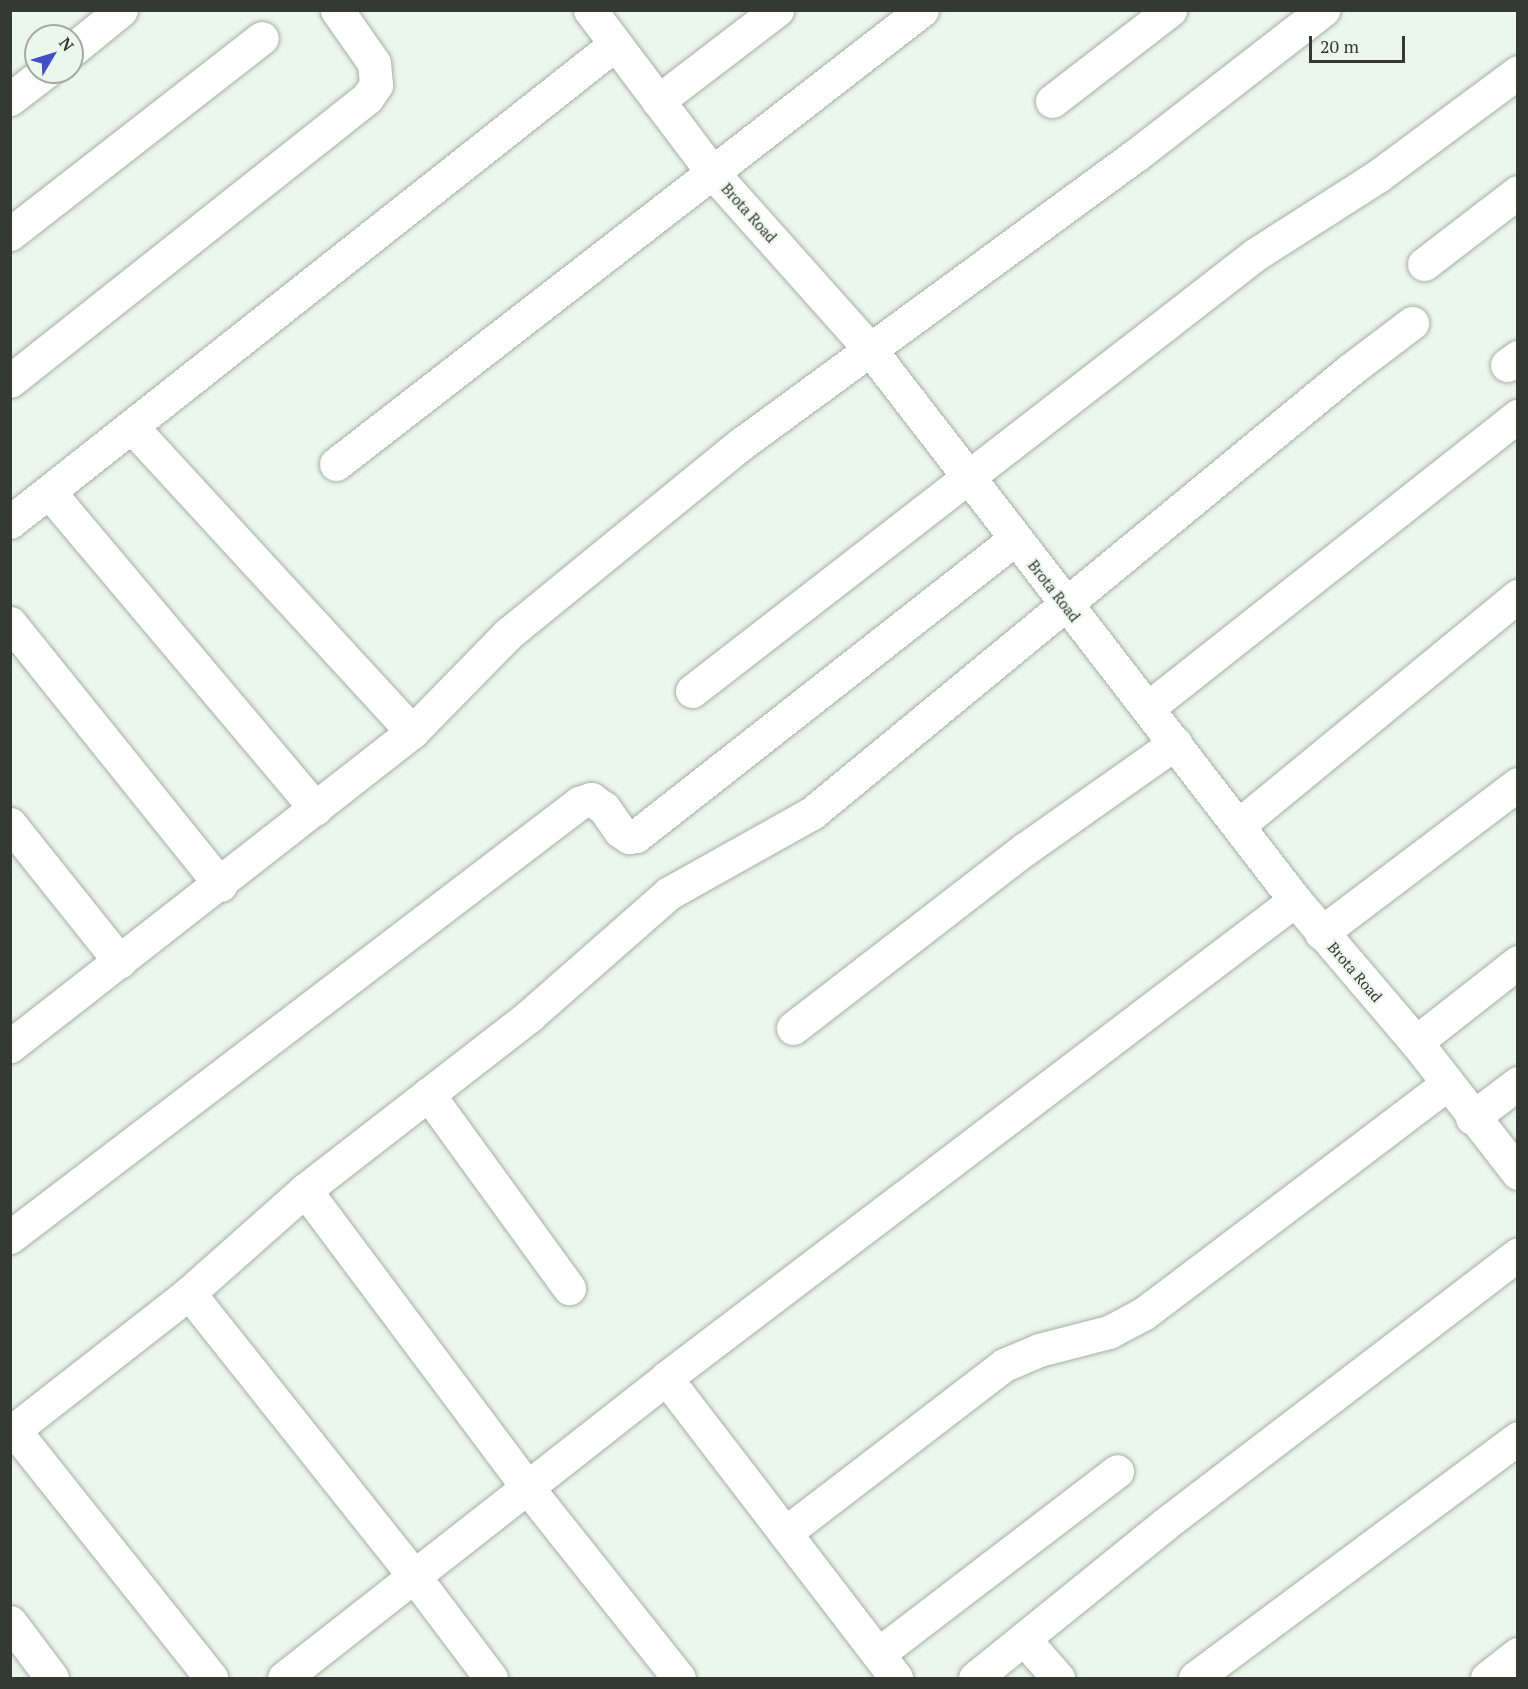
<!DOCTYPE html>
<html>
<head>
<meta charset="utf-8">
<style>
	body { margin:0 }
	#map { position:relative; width:1528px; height:1689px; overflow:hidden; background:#ecf7eb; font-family:"PT Serif",serif }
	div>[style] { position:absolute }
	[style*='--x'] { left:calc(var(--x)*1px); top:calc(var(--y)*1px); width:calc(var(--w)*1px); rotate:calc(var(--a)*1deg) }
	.roads { filter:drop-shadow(0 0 2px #a5b0a4) drop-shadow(0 0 2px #a5b0a4) }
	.minor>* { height:33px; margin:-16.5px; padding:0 16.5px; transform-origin:16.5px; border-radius:16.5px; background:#fff }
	span { translate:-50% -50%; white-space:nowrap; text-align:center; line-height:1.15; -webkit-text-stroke:4.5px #ecf7eb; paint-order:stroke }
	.street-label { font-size:15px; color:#353935 }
	.frame { position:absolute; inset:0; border:12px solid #353935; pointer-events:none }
	.north { position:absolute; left:24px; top:24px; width:60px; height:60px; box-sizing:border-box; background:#ecf7eb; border:2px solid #a3aba2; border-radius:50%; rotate:52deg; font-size:16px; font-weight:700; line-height:24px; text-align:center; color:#353935 }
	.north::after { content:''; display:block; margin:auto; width:21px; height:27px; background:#4151c5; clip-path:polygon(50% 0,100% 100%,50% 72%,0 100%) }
	.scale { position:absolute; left:1309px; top:36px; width:96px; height:27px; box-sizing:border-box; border:3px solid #353935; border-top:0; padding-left:8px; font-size:18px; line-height:21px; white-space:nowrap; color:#353935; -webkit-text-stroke:4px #ecf7eb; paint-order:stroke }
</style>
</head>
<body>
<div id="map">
	<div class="roads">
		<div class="minor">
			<i style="--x:590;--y:10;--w:203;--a:53"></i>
			<i style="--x:712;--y:172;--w:236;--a:48.3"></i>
			<i style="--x:869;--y:348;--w:697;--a:52.34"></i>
			<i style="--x:1295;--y:900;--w:187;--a:49.6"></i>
			<i style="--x:1416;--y:1042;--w:166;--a:52.1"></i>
			<i style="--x:72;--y:50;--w:63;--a:-39.2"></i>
			<i style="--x:10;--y:99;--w:44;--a:-37.6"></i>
			<i style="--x:658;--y:101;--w:150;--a:-37.4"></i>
			<i style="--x:1052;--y:101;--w:149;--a:-37.6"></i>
			<i style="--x:10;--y:234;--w:319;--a:-37.9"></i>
			<i style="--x:1424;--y:264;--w:118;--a:-37.5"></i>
			<i style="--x:1507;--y:365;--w:14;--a:-36"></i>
			<i style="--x:10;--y:381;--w:456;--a:-38.4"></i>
			<i style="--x:367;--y:98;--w:16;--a:-55"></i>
			<i style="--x:376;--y:85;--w:22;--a:-95"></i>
			<i style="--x:374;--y:63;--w:65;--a:-124.9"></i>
			<i style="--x:132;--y:427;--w:414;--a:47.4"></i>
			<i style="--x:336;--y:464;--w:741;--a:-37.77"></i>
			<i style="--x:49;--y:492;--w:414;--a:49.9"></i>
			<i style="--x:10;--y:522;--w:770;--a:-38.3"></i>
			<i style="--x:10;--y:623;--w:336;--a:51.2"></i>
			<i style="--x:692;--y:691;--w:713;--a:-37.77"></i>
			<i style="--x:1256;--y:254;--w:145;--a:-32.6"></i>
			<i style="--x:1378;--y:176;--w:174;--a:-36.6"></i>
			<i style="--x:1149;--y:707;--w:470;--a:-38.3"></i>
			<i style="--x:10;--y:824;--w:176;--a:51.4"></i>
			<i style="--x:1240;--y:824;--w:360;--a:-39.4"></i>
			<i style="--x:1321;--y:933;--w:247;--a:-37.1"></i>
			<i style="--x:793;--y:1028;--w:293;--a:-37.7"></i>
			<i style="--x:1025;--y:849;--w:184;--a:-35.2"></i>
			<i style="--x:1416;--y:1042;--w:130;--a:-38.1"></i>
			<i style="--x:10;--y:1046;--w:510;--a:-37.99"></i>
			<i style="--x:412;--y:732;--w:139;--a:-45.6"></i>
			<i style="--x:509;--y:633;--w:299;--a:-39.2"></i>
			<i style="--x:741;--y:444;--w:489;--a:-36.2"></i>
			<i style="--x:1136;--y:155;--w:237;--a:-37.8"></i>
			<i style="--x:428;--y:1094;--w:240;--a:54"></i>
			<i style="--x:1472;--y:1118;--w:58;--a:-37.3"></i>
			<i style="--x:305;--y:1190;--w:371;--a:53.2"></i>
			<i style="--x:527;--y:1487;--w:244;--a:51.5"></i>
			<i style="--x:10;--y:1237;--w:716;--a:-37.33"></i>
			<i style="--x:579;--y:803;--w:13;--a:-18"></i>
			<i style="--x:591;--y:799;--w:16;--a:35"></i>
			<i style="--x:604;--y:808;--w:28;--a:55"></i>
			<i style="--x:620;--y:831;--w:11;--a:34"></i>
			<i style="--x:629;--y:837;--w:7;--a:-8"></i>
			<i style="--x:636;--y:836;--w:480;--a:-38.1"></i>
			<i style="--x:189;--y:1293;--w:362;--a:51.5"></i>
			<i style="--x:414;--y:1576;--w:128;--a:53"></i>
			<i style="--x:666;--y:1378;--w:378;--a:52.5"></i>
			<i style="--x:14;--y:1430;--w:317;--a:51.5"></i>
			<i style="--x:10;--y:1433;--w:227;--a:-38"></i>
			<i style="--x:189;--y:1293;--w:155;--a:-41.6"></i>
			<i style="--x:305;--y:1190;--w:284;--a:-37.8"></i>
			<i style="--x:529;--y:1016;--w:186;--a:-41.3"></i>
			<i style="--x:669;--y:893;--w:164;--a:-29.2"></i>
			<i style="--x:812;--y:813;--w:697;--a:-39.47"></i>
			<i style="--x:1350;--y:370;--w:78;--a:-37.2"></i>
			<i style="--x:785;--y:1533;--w:276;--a:-37.5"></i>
			<i style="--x:1004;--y:1365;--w:38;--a:-23"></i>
			<i style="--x:1039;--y:1350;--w:72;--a:-14.4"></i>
			<i style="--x:1109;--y:1332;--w:38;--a:-28"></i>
			<i style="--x:1143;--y:1314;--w:381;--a:-37.1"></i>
			<i style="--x:10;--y:1622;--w:70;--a:53.1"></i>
			<i style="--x:1024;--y:1639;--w:52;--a:48.9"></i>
			<i style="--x:878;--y:1654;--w:301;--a:-37.4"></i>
			<i style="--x:284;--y:1678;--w:486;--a:-38.1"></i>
			<i style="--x:666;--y:1378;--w:790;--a:-37.23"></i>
			<i style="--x:975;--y:1678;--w:245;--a:-39"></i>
			<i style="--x:1165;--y:1524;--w:444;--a:-37.4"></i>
			<i style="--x:1195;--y:1678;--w:402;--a:-36.6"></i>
			<i style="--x:1487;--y:1678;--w:39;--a:-38"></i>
		</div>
	</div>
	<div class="street-label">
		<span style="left:749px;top:213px;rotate:48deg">Brota Road</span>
		<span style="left:1054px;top:591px;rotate:52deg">Brota Road</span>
		<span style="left:1355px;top:972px;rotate:49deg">Brota Road</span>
	</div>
	<div class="frame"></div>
	<div class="north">N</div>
	<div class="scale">20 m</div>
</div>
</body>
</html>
